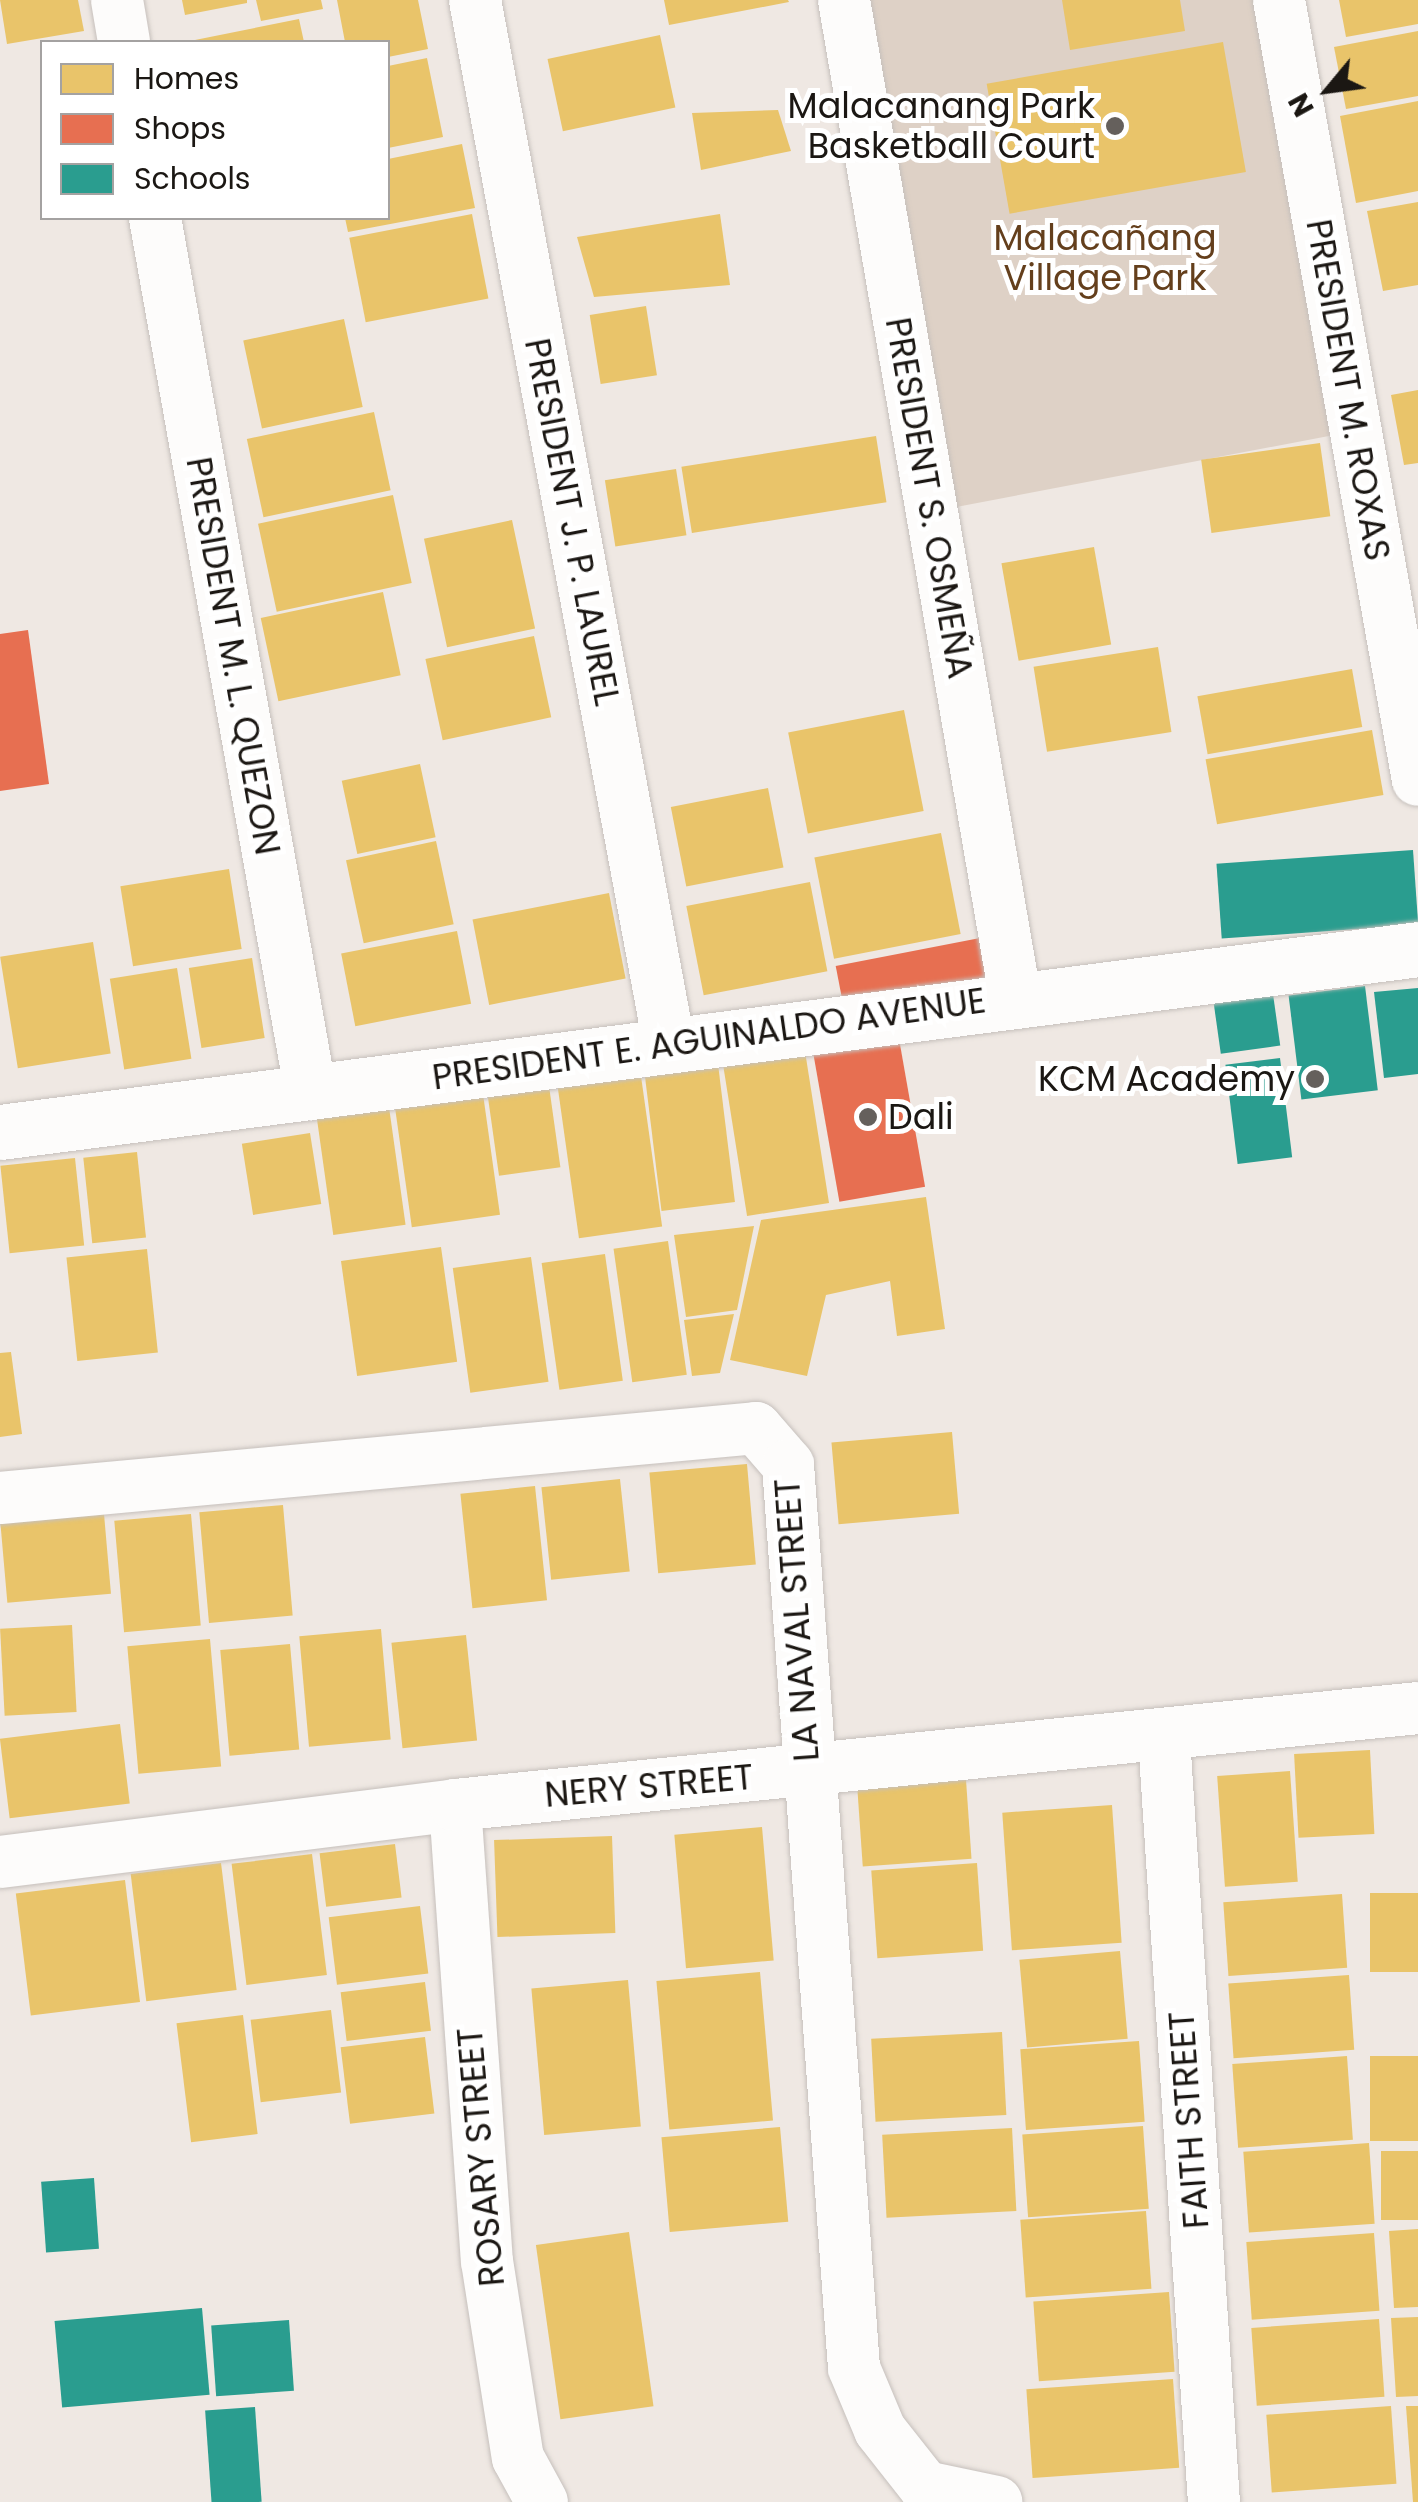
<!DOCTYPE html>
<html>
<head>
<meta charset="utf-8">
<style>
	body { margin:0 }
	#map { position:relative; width:1418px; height:2502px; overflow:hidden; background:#efe8e3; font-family:Poppins,sans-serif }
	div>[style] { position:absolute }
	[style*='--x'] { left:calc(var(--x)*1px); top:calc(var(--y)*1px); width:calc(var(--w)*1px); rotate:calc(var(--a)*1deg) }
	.green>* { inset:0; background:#ded1c6 }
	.homes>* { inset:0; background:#e9c46a; transform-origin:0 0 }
	.shops>* { inset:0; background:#e76f51; transform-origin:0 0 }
	.schools>* { inset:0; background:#2a9d8f; transform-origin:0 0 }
	.roads { filter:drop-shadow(0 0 2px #c6c0bc) drop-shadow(0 0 2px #c6c0bc) }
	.street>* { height:52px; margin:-26px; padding:0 26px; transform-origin:26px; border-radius:26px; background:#fdfcfb }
	.secondary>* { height:55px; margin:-27.5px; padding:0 27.5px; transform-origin:27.5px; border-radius:27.5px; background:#fdfcfb }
	.dots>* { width:28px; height:28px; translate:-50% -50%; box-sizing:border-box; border:5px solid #fff; border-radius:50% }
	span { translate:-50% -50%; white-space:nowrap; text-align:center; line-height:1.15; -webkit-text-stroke:10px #fff; paint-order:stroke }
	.poi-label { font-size:35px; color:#1b1713 }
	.right { translate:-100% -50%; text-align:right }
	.left { translate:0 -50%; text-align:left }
	.park-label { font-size:35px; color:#643f1c }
	.street-label { font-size:35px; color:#1b1713 }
	.legend { position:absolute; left:40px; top:40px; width:350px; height:180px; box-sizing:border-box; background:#fff; border:2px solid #a4a2a1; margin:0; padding:12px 18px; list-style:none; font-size:30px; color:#1b1713 }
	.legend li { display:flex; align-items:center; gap:20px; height:50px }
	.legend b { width:50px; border:2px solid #a4a2a1 }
	.north { position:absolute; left:1278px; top:40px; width:100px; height:100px; -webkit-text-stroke:8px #fff; paint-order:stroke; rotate:241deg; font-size:28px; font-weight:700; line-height:40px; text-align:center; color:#1b1713 }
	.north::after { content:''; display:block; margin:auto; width:35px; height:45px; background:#1b1713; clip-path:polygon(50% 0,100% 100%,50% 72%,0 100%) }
</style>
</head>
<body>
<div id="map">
	<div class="green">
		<i style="clip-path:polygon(868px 0,1253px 0,1334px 435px,951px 508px)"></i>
	</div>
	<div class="homes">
		<i style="clip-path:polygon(0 0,78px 0,84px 31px,7px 44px)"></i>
		<i style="clip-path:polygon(182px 0,247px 0,247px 3px,185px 15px)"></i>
		<i style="clip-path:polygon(256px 0,321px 0,323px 9px,261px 21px)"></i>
		<i style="clip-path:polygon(337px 0,418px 0,428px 49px,388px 57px,388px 42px,345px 42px)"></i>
		<i style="clip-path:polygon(664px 0,788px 0,789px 2px,669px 25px)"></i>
		<i style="clip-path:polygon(1062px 0,1180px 0,1185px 31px,1070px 50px)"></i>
		<i style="clip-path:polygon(1339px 0,1418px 0,1418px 24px,1346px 37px)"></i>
		<i style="clip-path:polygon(299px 19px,304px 42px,190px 42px,190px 41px)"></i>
		<i style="clip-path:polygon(1418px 31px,1418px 96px,1346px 109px,1334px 47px)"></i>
		<i style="left:660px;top:35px;width:74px;height:115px;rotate:78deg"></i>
		<i style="left:1223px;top:42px;width:132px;height:240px;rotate:80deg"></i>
		<i style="clip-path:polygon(427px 58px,443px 137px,388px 148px,388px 66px)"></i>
		<i style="clip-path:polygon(1418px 101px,1418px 191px,1356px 203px,1340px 116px)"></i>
		<i style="clip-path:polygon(778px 110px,791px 151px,701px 170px,692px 113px)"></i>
		<i style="clip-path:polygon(462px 144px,475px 208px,348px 232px,345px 218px,388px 218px,388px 159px)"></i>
		<i style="clip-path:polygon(1418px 202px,1418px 285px,1383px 291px,1367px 211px)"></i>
		<i style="left:472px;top:214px;width:86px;height:125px;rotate:79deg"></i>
		<i style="clip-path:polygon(720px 214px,730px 285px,594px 297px,577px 237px)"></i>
		<i style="left:646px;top:306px;width:70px;height:57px;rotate:81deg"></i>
		<i style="left:344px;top:319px;width:90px;height:103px;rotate:78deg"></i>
		<i style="clip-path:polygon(1418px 390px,1418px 463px,1404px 465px,1391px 395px)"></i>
		<i style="left:374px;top:412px;width:80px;height:130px;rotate:78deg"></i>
		<i style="left:876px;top:436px;width:67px;height:197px;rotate:81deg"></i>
		<i style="left:1320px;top:443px;width:74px;height:120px;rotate:82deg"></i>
		<i style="left:676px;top:469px;width:67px;height:72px;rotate:81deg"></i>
		<i style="left:393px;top:495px;width:90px;height:138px;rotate:78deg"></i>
		<i style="left:512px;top:520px;width:111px;height:90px;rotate:78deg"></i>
		<i style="left:1094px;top:547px;width:99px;height:94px;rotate:80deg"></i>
		<i style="left:383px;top:592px;width:85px;height:125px;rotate:78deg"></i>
		<i style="left:534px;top:636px;width:83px;height:111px;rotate:78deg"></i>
		<i style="left:1158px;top:647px;width:86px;height:126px;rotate:81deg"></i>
		<i style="left:1352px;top:669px;width:59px;height:157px;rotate:80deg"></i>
		<i style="left:904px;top:710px;width:103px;height:118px;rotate:79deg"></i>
		<i style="left:1372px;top:730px;width:66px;height:169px;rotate:80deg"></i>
		<i style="left:420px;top:764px;width:75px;height:80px;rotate:78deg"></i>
		<i style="left:768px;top:788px;width:81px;height:99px;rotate:79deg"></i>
		<i style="left:941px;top:833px;width:103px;height:129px;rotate:79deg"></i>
		<i style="left:436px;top:841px;width:85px;height:92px;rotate:78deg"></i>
		<i style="left:229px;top:869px;width:81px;height:110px;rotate:81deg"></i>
		<i style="left:810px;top:882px;width:91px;height:126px;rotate:79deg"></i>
		<i style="left:609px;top:893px;width:87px;height:139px;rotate:79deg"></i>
		<i style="left:457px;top:931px;width:74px;height:118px;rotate:79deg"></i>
		<i style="left:93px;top:942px;width:113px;height:94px;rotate:81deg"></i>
		<i style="left:252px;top:958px;width:81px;height:64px;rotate:81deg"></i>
		<i style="left:177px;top:968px;width:92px;height:68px;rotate:81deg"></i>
		<i style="left:804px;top:1045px;width:160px;height:83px;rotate:81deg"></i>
		<i style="left:718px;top:1064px;width:139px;height:74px;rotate:83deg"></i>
		<i style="left:640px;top:1069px;width:159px;height:84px;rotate:82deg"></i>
		<i style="left:549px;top:1086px;width:82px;height:62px;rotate:82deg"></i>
		<i style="left:483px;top:1094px;width:122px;height:89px;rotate:82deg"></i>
		<i style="left:389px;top:1107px;width:119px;height:73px;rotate:82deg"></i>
		<i style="left:310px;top:1133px;width:72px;height:69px;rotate:81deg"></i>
		<i style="left:137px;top:1152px;width:86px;height:54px;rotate:84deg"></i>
		<i style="left:75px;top:1158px;width:88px;height:75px;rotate:84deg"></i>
		<i style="clip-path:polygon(926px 1197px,945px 1329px,897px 1336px,890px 1281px,826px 1295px,807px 1376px,730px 1360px,761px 1220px)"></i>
		<i style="clip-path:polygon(754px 1226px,737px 1310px,686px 1317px,674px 1235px)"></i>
		<i style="left:668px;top:1241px;width:135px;height:55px;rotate:82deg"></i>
		<i style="left:441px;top:1247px;width:116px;height:101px;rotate:82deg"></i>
		<i style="left:147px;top:1249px;width:104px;height:81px;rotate:84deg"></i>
		<i style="left:605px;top:1254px;width:128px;height:64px;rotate:82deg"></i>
		<i style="left:531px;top:1257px;width:126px;height:79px;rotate:82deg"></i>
		<i style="clip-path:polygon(734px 1314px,720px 1373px,692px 1376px,684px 1320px)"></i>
		<i style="clip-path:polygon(11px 1352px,22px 1434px,0 1437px,0 1353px)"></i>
		<i style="left:952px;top:1432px;width:82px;height:121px;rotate:85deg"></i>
		<i style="left:747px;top:1464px;width:101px;height:98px;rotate:85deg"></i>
		<i style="left:620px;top:1479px;width:93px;height:79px;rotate:84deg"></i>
		<i style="left:535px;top:1486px;width:115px;height:75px;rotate:84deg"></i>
		<i style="left:283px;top:1505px;width:111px;height:84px;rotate:85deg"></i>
		<i style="left:104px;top:1514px;width:80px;height:104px;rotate:85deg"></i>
		<i style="left:191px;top:1514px;width:112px;height:77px;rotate:85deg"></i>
		<i style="left:72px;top:1625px;width:87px;height:72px;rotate:87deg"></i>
		<i style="left:381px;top:1629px;width:111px;height:82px;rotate:85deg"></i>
		<i style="left:466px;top:1635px;width:106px;height:75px;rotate:84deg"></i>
		<i style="left:210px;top:1639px;width:128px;height:83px;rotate:85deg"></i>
		<i style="left:290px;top:1644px;width:106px;height:70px;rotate:85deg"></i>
		<i style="left:120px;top:1724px;width:80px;height:121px;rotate:83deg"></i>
		<i style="left:1370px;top:1750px;width:84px;height:76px;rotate:87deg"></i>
		<i style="left:1290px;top:1771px;width:111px;height:73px;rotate:86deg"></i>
		<i style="left:966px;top:1780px;width:79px;height:109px;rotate:86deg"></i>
		<i style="left:1112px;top:1805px;width:138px;height:110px;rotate:86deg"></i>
		<i style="left:762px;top:1827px;width:134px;height:88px;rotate:85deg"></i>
		<i style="left:612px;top:1836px;width:97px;height:118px;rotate:88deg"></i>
		<i style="left:395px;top:1844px;width:54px;height:76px;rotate:83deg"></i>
		<i style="left:312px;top:1854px;width:122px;height:81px;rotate:83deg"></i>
		<i style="left:221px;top:1863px;width:128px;height:91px;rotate:83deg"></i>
		<i style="left:977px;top:1863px;width:88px;height:106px;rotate:86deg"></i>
		<i style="left:125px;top:1880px;width:123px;height:110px;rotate:83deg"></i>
		<i style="left:1418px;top:1893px;width:79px;height:48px;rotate:90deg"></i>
		<i style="left:1342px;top:1894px;width:74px;height:119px;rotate:86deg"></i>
		<i style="left:420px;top:1906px;width:68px;height:92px;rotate:83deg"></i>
		<i style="left:1120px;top:1951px;width:88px;height:101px;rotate:85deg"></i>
		<i style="left:760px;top:1972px;width:149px;height:104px;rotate:85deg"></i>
		<i style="left:1349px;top:1975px;width:75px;height:121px;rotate:86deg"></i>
		<i style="left:628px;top:1980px;width:147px;height:97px;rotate:85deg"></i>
		<i style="left:425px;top:1982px;width:49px;height:85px;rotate:83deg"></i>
		<i style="left:331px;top:2010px;width:83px;height:81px;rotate:83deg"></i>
		<i style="left:243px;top:2015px;width:120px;height:67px;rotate:83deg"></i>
		<i style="left:1002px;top:2032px;width:83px;height:131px;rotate:87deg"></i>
		<i style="left:425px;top:2037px;width:77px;height:85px;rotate:83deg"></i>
		<i style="left:1139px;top:2041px;width:81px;height:119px;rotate:86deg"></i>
		<i style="left:1347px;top:2056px;width:84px;height:115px;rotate:86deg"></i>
		<i style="left:1418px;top:2056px;width:85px;height:48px;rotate:90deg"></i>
		<i style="left:1143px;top:2126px;width:83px;height:121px;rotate:86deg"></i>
		<i style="left:780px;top:2127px;width:95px;height:119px;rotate:85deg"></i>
		<i style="left:1012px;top:2128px;width:83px;height:130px;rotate:87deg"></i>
		<i style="left:1369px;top:2143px;width:81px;height:126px;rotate:86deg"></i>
		<i style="left:1418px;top:2151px;width:69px;height:37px;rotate:90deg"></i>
		<i style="left:1146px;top:2211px;width:78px;height:126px;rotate:86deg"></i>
		<i style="clip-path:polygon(1418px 2229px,1418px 2307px,1394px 2308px,1389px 2231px)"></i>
		<i style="left:629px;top:2232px;width:176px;height:94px;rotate:82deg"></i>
		<i style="left:1374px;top:2233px;width:78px;height:128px;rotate:86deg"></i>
		<i style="left:1169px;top:2292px;width:80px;height:136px;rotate:86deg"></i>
		<i style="clip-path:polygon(1418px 2317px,1418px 2396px,1396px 2397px,1391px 2318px)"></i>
		<i style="left:1379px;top:2319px;width:78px;height:128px;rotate:86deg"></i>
		<i style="left:1173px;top:2379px;width:89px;height:147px;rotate:86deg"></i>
		<i style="left:1391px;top:2406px;width:78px;height:125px;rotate:86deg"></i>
		<i style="clip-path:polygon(1406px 2406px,1418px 2406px,1418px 2502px,1413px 2502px)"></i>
	</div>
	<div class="shops">
		<i style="clip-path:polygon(28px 630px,49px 784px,0 791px,0 634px)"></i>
		<i style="left:980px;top:938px;width:48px;height:147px;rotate:79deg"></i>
		<i style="left:898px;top:1033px;width:156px;height:87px;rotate:80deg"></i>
	</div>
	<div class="schools">
		<i style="left:1413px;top:850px;width:75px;height:197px;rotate:86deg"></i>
		<i style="left:1365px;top:986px;width:105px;height:77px;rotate:83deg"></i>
		<i style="clip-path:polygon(1418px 988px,1418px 1074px,1384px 1078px,1374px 992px)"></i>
		<i style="left:1273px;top:994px;width:52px;height:60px;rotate:82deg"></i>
		<i style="left:1280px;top:1058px;width:100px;height:55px;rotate:83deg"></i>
		<i style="left:94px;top:2178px;width:71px;height:53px;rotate:86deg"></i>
		<i style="left:202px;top:2308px;width:87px;height:148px;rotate:85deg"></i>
		<i style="left:289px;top:2320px;width:71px;height:78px;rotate:86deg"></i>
		<i style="left:255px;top:2407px;width:95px;height:50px;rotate:86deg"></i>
	</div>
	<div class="roads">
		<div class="street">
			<i style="--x:117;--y:0;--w:43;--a:80.5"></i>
			<i style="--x:475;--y:0;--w:1062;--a:79.47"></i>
			<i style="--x:844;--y:0;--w:1011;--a:80.26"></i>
			<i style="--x:1279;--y:0;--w:792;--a:79.9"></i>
			<i style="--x:155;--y:218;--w:890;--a:79.9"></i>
			<i style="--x:0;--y:1498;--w:759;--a:-5.29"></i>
			<i style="--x:756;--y:1428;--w:49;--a:49.1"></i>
			<i style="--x:788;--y:1465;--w:905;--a:85.82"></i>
			<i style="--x:854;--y:2368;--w:67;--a:67.2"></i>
			<i style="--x:880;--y:2430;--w:73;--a:51.7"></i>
			<i style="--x:925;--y:2487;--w:73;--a:11.9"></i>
			<i style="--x:1164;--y:1738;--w:766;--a:86.26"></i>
			<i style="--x:455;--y:1805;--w:457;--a:86"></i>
			<i style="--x:487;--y:2261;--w:199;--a:81.1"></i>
			<i style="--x:518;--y:2458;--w:50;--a:61.4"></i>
			<i style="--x:0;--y:1862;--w:459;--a:-7.1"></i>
			<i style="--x:455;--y:1805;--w:968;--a:-5.75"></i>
		</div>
		<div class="secondary">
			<i style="--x:0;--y:1132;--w:1430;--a:-7.35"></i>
		</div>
	</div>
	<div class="dots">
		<i style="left:1115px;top:126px;background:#65605c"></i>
		<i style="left:1315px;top:1079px;background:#65605c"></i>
		<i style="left:868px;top:1117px;background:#65605c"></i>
	</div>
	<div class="poi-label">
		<span class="right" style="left:1095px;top:126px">Malacanang Park<br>Basketball Court</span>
		<span class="right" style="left:1295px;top:1079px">KCM Academy</span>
		<span class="left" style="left:888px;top:1117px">Dali</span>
	</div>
	<div class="park-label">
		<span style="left:1105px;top:258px">Malacañang<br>Village Park</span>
	</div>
	<div class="street-label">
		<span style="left:1348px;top:390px;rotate:80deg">PRESIDENT M. ROXAS</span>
		<span style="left:929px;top:498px;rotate:80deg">PRESIDENT S. OSMEÑA</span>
		<span style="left:572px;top:522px;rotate:79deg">PRESIDENT J. P. LAUREL</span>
		<span style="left:233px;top:656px;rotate:80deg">PRESIDENT M. L. QUEZON</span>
		<span style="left:709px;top:1039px;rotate:-8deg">PRESIDENT E. AGUINALDO AVENUE</span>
		<span style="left:797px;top:1620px;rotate:-94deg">LA NAVAL STREET</span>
		<span style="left:649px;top:1786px;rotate:-5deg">NERY STREET</span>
		<span style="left:1189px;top:2120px;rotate:-94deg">FAITH STREET</span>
		<span style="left:481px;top:2157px;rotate:-95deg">ROSARY STREET</span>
	</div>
	<ul class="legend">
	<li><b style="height:28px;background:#e9c46a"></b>Homes</li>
	<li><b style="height:28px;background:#e76f51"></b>Shops</li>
	<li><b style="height:28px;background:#2a9d8f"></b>Schools</li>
	</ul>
	<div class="north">N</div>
</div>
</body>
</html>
